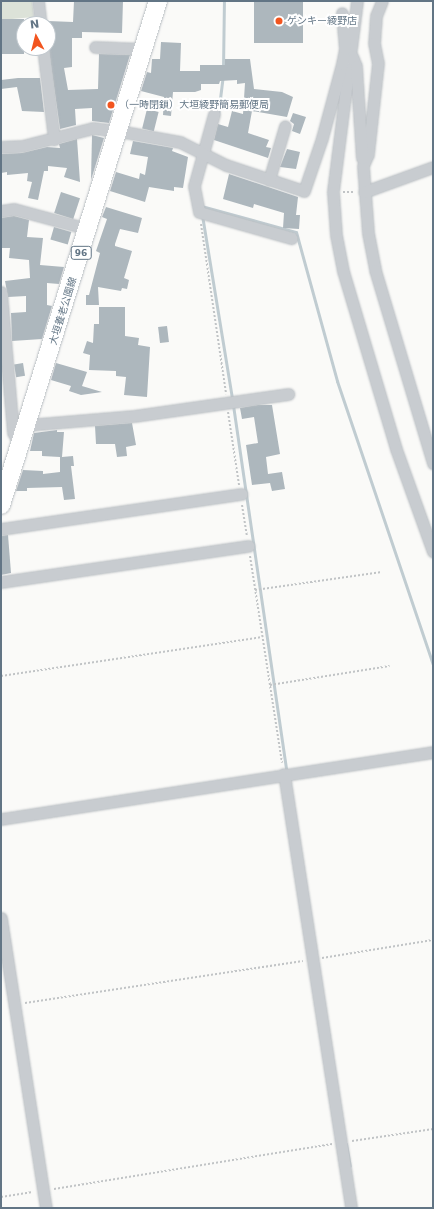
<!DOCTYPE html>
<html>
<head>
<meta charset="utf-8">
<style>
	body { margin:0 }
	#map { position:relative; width:434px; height:1209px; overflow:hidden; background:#fafaf8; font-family:"DejaVu Sans","Noto Sans JP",sans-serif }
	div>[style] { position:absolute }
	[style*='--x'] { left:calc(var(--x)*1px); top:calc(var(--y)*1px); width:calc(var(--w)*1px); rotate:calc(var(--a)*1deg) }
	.green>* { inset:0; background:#dce2d8 }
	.stream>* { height:3px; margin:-1.5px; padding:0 1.5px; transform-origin:1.5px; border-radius:1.5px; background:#c0ccd1 }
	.building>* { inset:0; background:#adb7bd; transform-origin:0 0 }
	.path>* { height:2px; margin-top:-1px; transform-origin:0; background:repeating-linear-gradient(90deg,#c1c4c6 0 2px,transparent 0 4px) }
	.roads { filter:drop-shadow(0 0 1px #babfc3) drop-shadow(0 0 1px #babfc3) }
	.street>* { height:11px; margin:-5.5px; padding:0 5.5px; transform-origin:5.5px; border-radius:5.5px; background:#c8ccd0 }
	.primary>* { height:18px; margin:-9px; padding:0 9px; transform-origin:9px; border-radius:9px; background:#fff }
	.dots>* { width:11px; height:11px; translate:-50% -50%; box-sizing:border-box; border:2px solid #fff; border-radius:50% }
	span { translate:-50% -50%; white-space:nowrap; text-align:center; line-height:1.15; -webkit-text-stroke:4px #fff; paint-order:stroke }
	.shield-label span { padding:1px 3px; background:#fff; border:1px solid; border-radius:3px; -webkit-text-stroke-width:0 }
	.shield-label { font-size:9px; color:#627585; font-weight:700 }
	.poi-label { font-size:10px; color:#627585 }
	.left { translate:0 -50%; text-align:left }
	.street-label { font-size:10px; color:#627585 }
	.frame { position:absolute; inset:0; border:2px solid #627585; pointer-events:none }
	.north { position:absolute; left:16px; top:16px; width:40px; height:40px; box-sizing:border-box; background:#fff; border:1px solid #c0c8ce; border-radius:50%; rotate:353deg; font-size:11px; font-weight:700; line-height:16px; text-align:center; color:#627585 }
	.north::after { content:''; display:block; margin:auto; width:14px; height:18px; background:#f2551f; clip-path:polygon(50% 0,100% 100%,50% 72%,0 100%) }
</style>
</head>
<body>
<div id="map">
	<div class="green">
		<i style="clip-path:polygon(1px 1px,32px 1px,34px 17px,1px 20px)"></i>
	</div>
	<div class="stream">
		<i style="--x:223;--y:69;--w:68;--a:-89.2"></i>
		<i style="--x:218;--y:115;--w:38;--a:-83"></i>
		<i style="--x:201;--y:206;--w:98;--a:15.3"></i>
		<i style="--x:296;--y:232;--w:155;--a:74.6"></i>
		<i style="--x:337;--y:381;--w:299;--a:71.3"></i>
		<i style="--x:202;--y:215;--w:186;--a:80.7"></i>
		<i style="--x:233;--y:405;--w:372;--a:81.7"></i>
		<i style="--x:346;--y:1144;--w:22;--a:80"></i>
	</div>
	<div class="building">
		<i style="clip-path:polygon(74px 1px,123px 1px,122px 33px,82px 32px,82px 38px,72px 38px,72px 67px,64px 68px,68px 90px,98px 89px,99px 54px,130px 55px,109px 123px,92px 121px,92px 108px,75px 109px,76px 125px,60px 129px,48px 43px,48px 21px,73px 22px)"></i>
		<i style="left:254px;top:1px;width:49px;height:42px"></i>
		<i style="left:24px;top:19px;width:35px;height:23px;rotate:90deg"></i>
		<i style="clip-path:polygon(161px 42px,181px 43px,180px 71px,200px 71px,200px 65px,225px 65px,225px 59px,250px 59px,254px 89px,282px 92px,293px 97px,287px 117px,252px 111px,248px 133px,269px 140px,266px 147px,271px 148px,268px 158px,214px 140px,218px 124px,228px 127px,232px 111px,243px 114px,245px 83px,237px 84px,237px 80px,220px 81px,219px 84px,201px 84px,201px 90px,195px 92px,173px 92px,171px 116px,163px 115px,164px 97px,141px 91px,147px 72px,151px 73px,152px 59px,160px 59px)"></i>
		<i style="clip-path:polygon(18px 78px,40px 78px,44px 112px,22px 111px,17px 87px,1px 89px,1px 80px)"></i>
		<i style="left:147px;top:109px;width:12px;height:20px;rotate:14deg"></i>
		<i style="clip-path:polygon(293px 113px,306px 117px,300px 134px,292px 131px,294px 124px,290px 121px)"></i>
		<i style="clip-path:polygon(92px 135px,104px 138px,91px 180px)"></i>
		<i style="clip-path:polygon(77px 139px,80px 182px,64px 177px,67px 168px,48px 166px,48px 171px,44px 171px,38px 200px,28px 198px,32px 182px,27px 181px,28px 173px,7px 175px,7px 172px,1px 173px,1px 154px,22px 153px,47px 147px,60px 148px,59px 144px)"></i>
		<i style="clip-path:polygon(133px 141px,173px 148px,172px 151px,188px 157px,183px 188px,174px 187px,174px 191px,149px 187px,145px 202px,110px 191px,116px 172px,139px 179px,140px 173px,145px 175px,148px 157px,130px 154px)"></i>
		<i style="clip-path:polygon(287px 149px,300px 152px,296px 169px,280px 167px)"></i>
		<i style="clip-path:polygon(229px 174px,298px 197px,296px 215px,300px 215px,299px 229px,283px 228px,284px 213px,254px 204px,253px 208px,223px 199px)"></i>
		<i style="left:61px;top:192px;width:20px;height:22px;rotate:18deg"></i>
		<i style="clip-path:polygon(106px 207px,142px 218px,138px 233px,120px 229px,115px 244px,115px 246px,132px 251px,124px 278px,129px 280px,127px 289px,122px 288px,121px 291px,98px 287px,99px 305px,86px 305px,86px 295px,89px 295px,100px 253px,96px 251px,107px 219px,102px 217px)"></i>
		<i style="clip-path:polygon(14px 216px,29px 220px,27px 237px,43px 238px,40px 265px,64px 267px,59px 284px,47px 283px,47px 305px,52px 306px,42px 339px,12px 341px,11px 313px,26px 312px,26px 296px,8px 297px,5px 281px,30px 278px,29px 260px,9px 258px,10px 248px,1px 248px,1px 218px)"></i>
		<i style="left:54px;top:227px;width:18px;height:13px;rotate:16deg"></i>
		<i style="clip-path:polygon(99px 307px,125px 307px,125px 336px,139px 338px,138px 345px,150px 347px,147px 397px,124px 395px,126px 377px,116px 376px,116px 371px,89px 370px,90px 355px,83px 353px,87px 341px,93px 343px,94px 324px,99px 324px)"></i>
		<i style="left:167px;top:326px;width:16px;height:9px;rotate:83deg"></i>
		<i style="left:23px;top:363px;width:13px;height:9px;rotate:81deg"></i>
		<i style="clip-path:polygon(56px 363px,87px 372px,82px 386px,102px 392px,81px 395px,69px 391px,71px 386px,51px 380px)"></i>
		<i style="clip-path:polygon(258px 405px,272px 405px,280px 454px,266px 457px,268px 474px,282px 472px,285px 489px,272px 491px,270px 483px,252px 485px,246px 445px,258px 443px,254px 417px,242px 419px,240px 408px)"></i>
		<i style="clip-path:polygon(132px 423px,136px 445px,126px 447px,127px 456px,117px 457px,115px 444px,96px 444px,95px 426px)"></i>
		<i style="clip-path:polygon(57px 430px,57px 432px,64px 432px,62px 457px,73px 456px,74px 466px,71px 466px,75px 499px,64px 500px,62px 487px,27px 488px,27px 491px,16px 491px,23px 470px,43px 471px,43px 474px,60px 472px,60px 457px,42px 456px,42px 451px,30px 451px,34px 433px)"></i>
		<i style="clip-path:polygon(8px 535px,11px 573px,1px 575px,1px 536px)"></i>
	</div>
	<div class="path">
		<i style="--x:343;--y:192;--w:11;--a:0"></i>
		<i style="--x:201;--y:224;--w:172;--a:81.6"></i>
		<i style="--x:228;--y:412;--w:74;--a:81.4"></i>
		<i style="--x:242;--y:505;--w:31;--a:81"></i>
		<i style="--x:250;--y:556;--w:209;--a:81.2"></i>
		<i style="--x:255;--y:590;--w:128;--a:-8.1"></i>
		<i style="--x:1;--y:676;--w:264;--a:-8.5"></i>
		<i style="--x:270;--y:685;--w:121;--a:-9"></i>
		<i style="--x:322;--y:958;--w:112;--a:-9.2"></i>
		<i style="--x:25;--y:1003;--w:281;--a:-8.6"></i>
		<i style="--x:352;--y:1141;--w:82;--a:-8.4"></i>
		<i style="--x:54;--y:1189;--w:282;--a:-9.2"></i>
		<i style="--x:1;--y:1197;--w:32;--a:-9"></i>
	</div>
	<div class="roads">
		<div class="street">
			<i style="--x:38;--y:1;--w:23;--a:83"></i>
			<i style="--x:357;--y:1;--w:193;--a:97.2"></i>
			<i style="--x:333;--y:192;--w:43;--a:86"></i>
			<i style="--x:336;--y:235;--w:37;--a:79"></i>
			<i style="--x:343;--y:271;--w:186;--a:73.4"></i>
			<i style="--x:396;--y:449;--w:109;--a:70.2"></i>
			<i style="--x:382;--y:1;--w:16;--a:112"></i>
			<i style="--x:376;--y:16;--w:27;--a:94"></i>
			<i style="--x:374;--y:43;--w:20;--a:79"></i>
			<i style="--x:378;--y:63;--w:92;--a:96.3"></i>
			<i style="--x:368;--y:154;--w:13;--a:113"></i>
			<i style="--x:363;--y:166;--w:67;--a:85.7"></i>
			<i style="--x:368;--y:233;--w:38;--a:79"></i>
			<i style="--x:375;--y:270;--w:202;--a:73.3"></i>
			<i style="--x:95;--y:47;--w:49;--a:2.3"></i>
			<i style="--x:43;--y:48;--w:92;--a:83.1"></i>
			<i style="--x:352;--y:56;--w:11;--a:68"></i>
			<i style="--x:356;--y:66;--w:92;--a:86.3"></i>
			<i style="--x:214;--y:114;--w:75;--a:105.5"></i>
			<i style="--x:194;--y:186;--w:26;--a:79"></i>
			<i style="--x:199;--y:212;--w:96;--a:15.8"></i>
			<i style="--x:1;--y:147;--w:21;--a:-3"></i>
			<i style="--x:22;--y:146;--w:73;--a:-14.2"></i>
			<i style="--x:93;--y:128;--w:26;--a:7"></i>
			<i style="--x:119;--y:131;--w:62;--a:10.2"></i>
			<i style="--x:180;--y:142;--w:51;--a:26.6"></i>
			<i style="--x:226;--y:165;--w:82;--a:18.4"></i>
			<i style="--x:304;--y:191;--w:56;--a:-71.2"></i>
			<i style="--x:322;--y:138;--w:77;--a:-74.9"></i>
			<i style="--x:342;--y:64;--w:15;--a:-79"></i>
			<i style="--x:345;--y:49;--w:36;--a:-95"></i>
			<i style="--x:269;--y:180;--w:56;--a:-73.5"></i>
			<i style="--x:364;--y:192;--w:73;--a:-19.9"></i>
			<i style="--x:1;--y:211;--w:13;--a:-9"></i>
			<i style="--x:14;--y:209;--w:77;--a:15.1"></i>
			<i style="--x:1;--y:292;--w:141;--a:85.1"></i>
			<i style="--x:13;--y:432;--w:17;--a:65"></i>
			<i style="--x:27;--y:425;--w:107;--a:-4.8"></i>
			<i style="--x:134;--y:416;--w:156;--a:-8.1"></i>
			<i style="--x:1;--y:529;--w:243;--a:-8.3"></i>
			<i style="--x:1;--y:582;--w:250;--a:-8.3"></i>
			<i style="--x:284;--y:774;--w:439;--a:81.2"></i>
			<i style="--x:1;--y:819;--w:437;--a:-8.8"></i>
			<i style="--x:1;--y:918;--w:293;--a:81.2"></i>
		</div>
		<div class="primary">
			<i style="--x:1;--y:505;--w:528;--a:-72.7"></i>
		</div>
	</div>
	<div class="dots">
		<i style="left:279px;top:21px;background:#f2551f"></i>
		<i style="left:111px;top:105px;background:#f2551f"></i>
	</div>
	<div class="shield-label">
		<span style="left:81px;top:253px">96</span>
	</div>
	<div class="poi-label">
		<span class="left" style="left:287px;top:21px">ゲンキー綾野店</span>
		<span class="left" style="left:119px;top:105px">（一時閉鎖）大垣綾野簡易郵便局</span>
	</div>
	<div class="street-label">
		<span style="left:63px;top:311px;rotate:-73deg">大垣養老公園線</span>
	</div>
	<div class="frame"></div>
	<div class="north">N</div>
</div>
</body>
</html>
